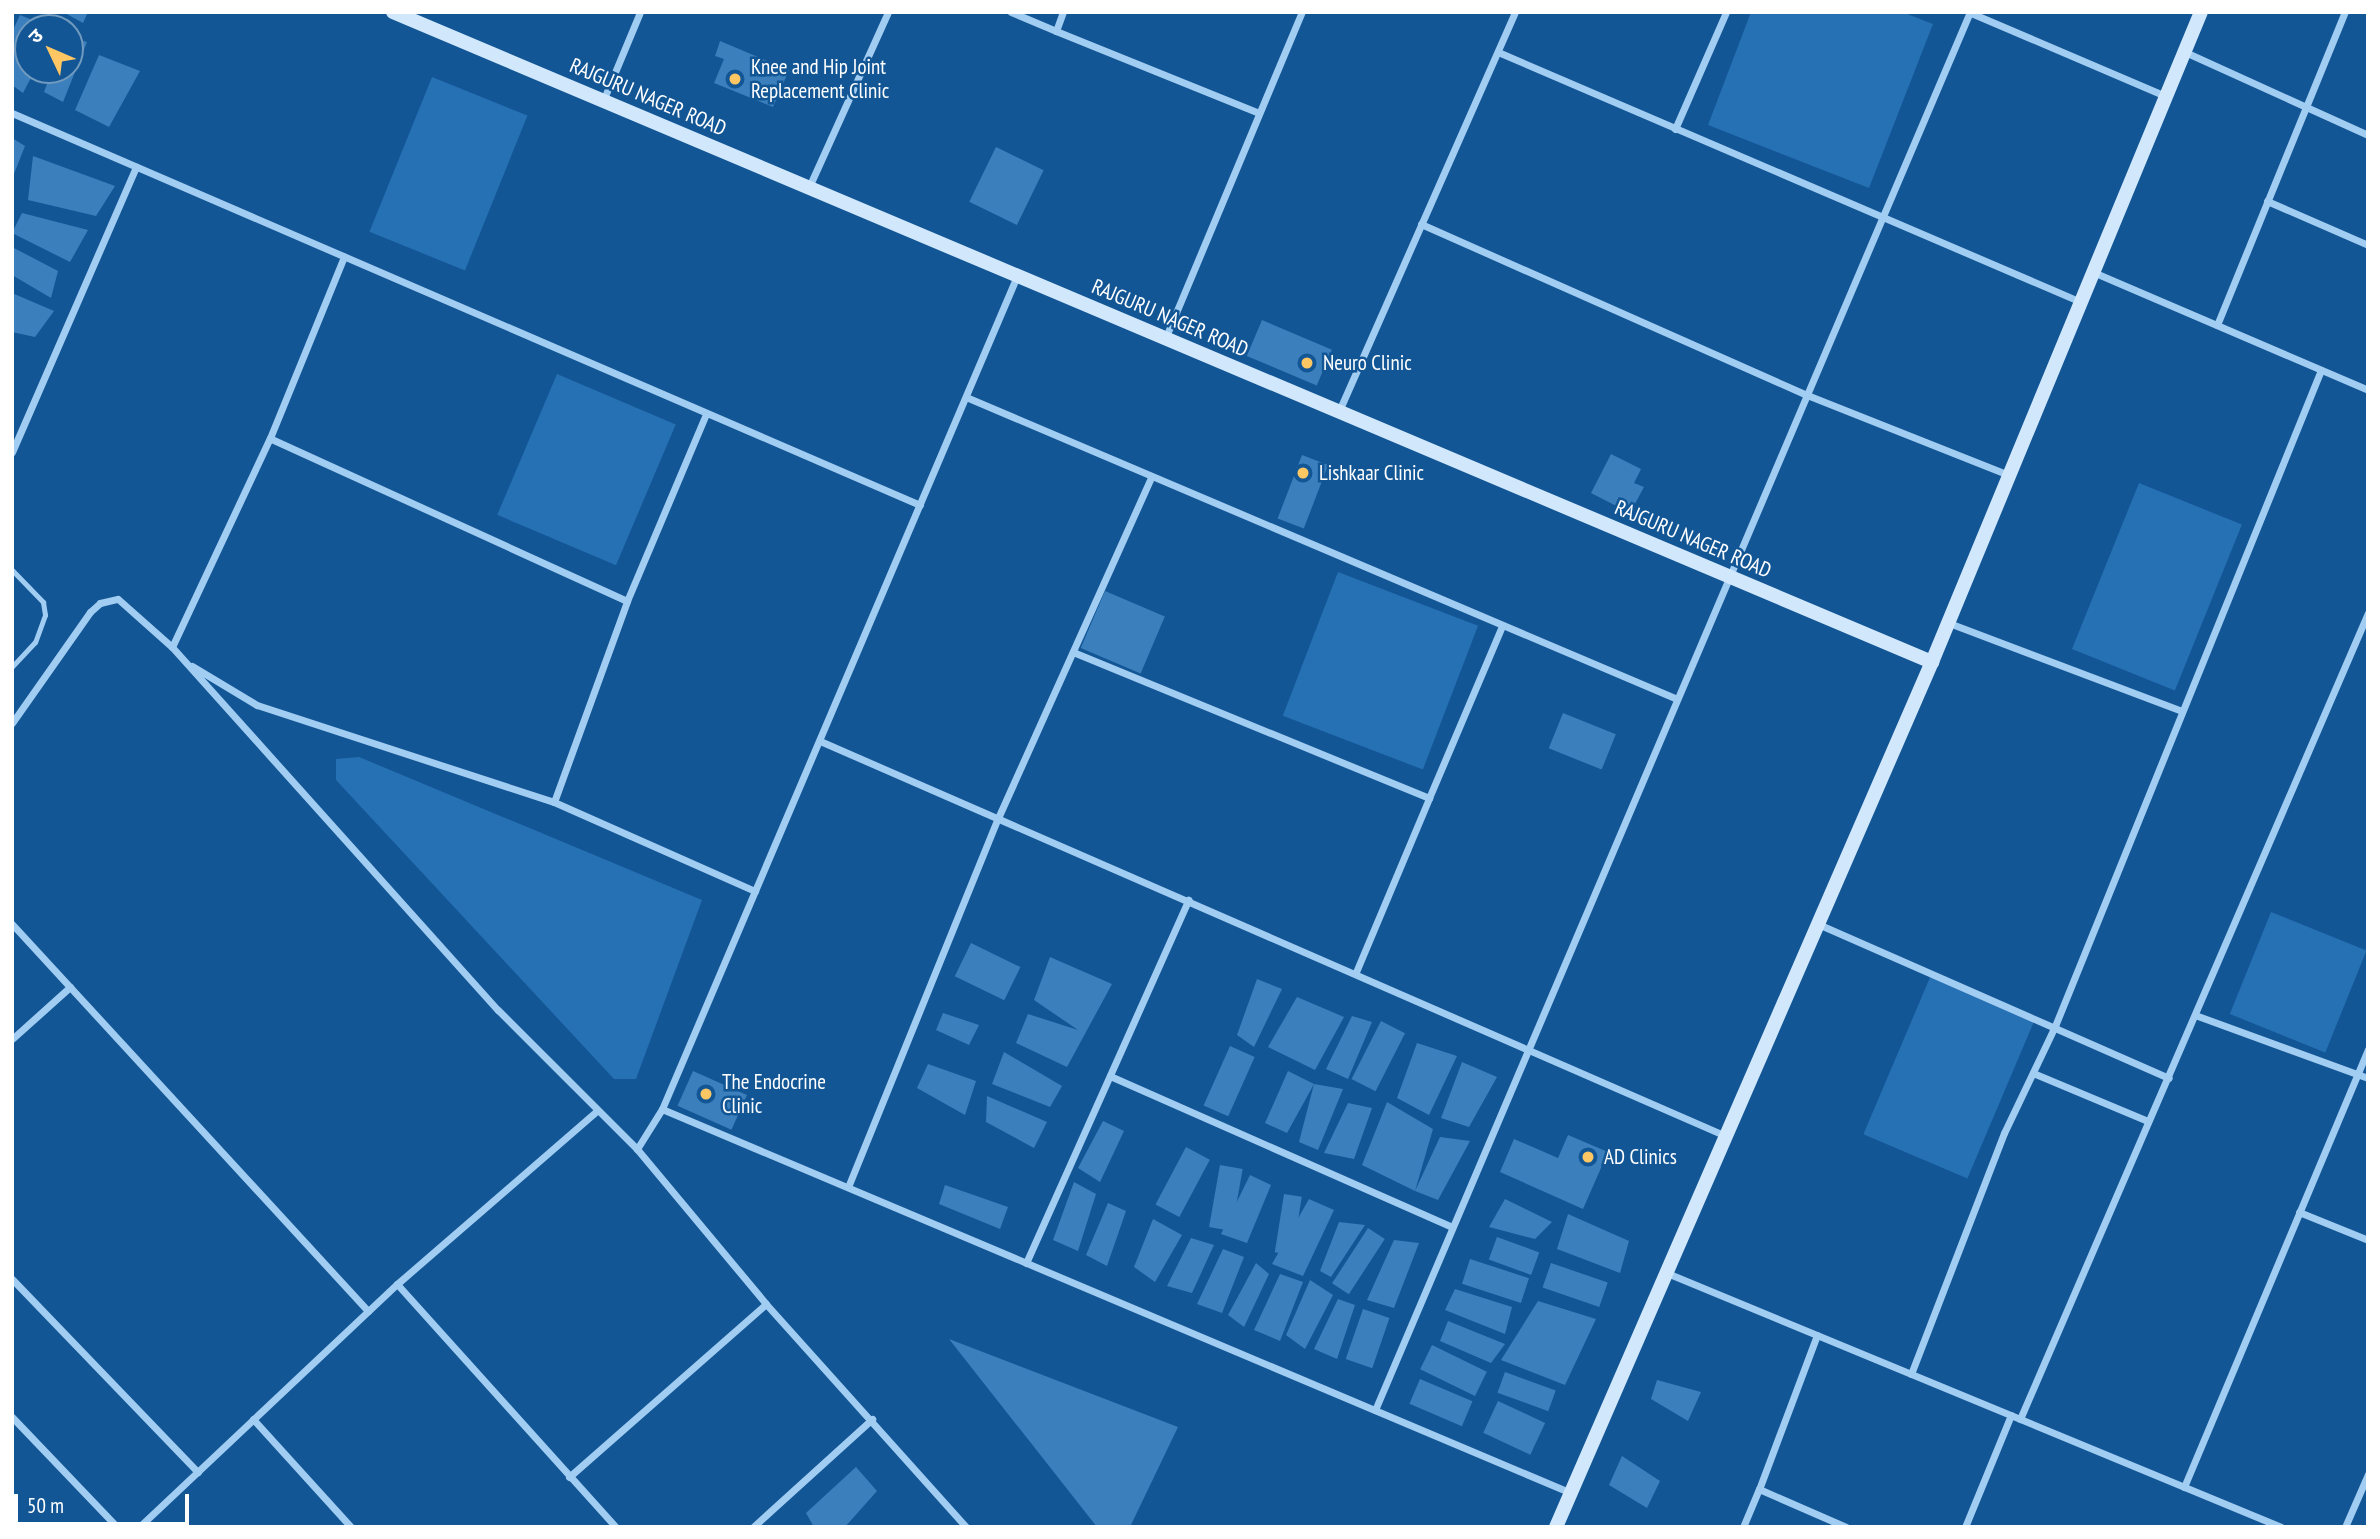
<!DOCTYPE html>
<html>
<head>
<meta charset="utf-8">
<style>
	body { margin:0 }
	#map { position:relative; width:2380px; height:1539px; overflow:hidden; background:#135695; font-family:"PT Sans Narrow","Noto Sans Devanagari",sans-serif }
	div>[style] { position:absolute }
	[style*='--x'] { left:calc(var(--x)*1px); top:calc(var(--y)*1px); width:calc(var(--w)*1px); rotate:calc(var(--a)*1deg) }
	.green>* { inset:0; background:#2670b4; transform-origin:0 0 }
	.building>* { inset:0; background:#3c7fbd; transform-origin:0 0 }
	.lane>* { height:5px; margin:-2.5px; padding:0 2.5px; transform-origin:2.5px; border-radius:2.5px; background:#a2cdf2 }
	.street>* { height:7px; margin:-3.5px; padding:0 3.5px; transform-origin:3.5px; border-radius:3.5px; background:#a2cdf2 }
	.secondary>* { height:14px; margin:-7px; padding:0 7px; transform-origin:7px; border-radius:7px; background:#d1e7fc }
	.dots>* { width:19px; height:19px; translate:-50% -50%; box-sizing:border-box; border:4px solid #135695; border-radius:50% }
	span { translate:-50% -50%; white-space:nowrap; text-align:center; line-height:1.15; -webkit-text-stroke:5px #135695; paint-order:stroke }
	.poi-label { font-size:21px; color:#fff }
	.left { translate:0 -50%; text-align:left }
	.street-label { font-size:21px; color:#fff }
	.frame { position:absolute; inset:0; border:14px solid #fff; pointer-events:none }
	.north { position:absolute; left:14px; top:14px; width:70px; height:70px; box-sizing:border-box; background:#135695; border:2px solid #719abf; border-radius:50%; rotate:314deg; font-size:19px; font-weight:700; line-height:28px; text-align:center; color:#fff }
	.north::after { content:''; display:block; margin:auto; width:24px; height:32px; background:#ffc664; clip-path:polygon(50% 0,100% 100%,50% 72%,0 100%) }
	.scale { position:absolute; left:14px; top:1494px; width:175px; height:32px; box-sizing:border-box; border:4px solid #fff; border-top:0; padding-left:9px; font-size:21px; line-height:24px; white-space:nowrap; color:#fff; -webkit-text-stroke:5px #135695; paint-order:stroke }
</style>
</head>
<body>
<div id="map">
	<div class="green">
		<i style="clip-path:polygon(1751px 12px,1902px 12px,1933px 24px,1869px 188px,1708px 125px)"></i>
		<i style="left:432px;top:77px;width:103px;height:167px;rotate:22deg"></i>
		<i style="left:557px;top:374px;width:129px;height:153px;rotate:23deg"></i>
		<i style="left:2139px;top:483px;width:111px;height:179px;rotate:22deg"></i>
		<i style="left:1338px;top:572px;width:150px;height:154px;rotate:21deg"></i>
		<i style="clip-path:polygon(359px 757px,702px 900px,636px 1079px,614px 1079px,336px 780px,336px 759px)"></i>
		<i style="left:2271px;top:912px;width:103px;height:110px;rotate:22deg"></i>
		<i style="left:1931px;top:975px;width:113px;height:173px;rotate:23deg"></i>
	</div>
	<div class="building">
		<i style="clip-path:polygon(63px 12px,88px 12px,83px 23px)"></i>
		<i style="clip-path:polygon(20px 15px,52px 28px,28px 28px,28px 70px,35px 70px,23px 93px,12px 85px,12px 32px)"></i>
		<i style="clip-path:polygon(70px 37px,87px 42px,63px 102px,44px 92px,52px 70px,70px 70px)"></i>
		<i style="clip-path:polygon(720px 41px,789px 70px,773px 107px,714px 83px,724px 59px,715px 56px)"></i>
		<i style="clip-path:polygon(99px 55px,140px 71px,109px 127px,75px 110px)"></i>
		<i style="clip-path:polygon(12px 138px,25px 146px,12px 179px)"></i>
		<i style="left:996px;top:147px;width:53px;height:61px;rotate:26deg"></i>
		<i style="clip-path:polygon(33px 156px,115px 186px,96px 216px,28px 200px)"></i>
		<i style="clip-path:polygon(22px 213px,88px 230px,70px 262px,12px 233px)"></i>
		<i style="clip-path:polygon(12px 247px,58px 271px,51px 298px,12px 275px)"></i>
		<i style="clip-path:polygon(12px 293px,54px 311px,35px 337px,12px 332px)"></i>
		<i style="left:1262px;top:320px;width:76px;height:39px;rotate:23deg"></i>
		<i style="clip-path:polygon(1611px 454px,1641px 469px,1634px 483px,1644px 487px,1630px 513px,1591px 493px)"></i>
		<i style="left:1302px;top:455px;width:28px;height:68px;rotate:21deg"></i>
		<i style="left:1105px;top:591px;width:65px;height:62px;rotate:23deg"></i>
		<i style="left:1563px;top:713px;width:57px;height:38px;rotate:22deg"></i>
		<i style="left:971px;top:943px;width:55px;height:37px;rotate:26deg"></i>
		<i style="clip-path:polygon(1050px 957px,1112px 984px,1067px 1067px,1016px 1043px,1028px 1014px,1078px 1030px,1034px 1000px)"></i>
		<i style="clip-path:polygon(1257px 979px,1282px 989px,1254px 1047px,1237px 1035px)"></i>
		<i style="clip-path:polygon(1297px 997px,1344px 1017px,1315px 1070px,1268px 1047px)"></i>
		<i style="clip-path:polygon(943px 1013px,979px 1025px,969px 1045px,936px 1030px)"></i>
		<i style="clip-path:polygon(1352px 1016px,1372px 1022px,1348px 1079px,1326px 1069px)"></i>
		<i style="left:1381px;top:1021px;width:27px;height:65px;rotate:27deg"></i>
		<i style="clip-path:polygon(1417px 1043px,1457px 1056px,1429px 1115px,1397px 1098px)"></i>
		<i style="left:1230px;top:1046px;width:27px;height:65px;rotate:24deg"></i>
		<i style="clip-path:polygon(1004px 1052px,1062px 1086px,1050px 1107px,992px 1084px)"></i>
		<i style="clip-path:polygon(1462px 1062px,1497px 1077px,1469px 1127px,1441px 1118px)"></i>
		<i style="clip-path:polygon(928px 1064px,976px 1081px,965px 1115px,917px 1088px)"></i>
		<i style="left:693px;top:1071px;width:59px;height:38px;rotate:24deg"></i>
		<i style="clip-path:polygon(1288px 1071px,1314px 1084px,1287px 1133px,1265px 1123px)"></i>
		<i style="clip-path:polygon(1314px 1084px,1343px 1089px,1318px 1150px,1299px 1142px)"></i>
		<i style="clip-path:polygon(987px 1096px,1047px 1122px,1034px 1148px,986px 1122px)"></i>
		<i style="clip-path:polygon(1387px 1102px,1433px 1129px,1415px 1191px,1362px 1165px)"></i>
		<i style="clip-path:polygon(1348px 1103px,1372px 1108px,1354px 1159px,1324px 1153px)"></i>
		<i style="clip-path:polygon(1103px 1121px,1124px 1131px,1100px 1182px,1078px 1168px)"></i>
		<i style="clip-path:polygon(1568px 1135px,1608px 1152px,1583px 1209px,1500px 1172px,1514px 1139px,1558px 1158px)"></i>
		<i style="clip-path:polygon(1440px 1137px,1470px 1141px,1438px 1200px,1415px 1191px)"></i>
		<i style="left:1186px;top:1147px;width:27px;height:65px;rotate:28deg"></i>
		<i style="left:1220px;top:1165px;width:23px;height:63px;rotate:10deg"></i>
		<i style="clip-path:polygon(1250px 1175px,1271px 1185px,1247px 1243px,1221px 1234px)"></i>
		<i style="clip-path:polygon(1074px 1182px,1096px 1194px,1078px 1251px,1053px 1240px)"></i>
		<i style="clip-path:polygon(945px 1185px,1008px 1207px,1000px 1229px,939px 1204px)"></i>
		<i style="left:1284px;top:1194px;width:18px;height:59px;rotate:9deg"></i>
		<i style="clip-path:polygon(1309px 1199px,1334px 1210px,1303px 1276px,1272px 1264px)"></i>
		<i style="clip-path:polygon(1505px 1199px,1552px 1222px,1535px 1239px,1489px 1227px)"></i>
		<i style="clip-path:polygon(1108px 1203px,1126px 1211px,1107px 1266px,1086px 1255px)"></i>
		<i style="clip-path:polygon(1568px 1214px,1629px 1241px,1620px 1273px,1557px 1249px)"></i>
		<i style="clip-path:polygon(1153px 1219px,1182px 1235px,1155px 1282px,1134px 1267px)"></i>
		<i style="clip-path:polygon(1339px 1222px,1365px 1225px,1331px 1277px,1320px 1271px)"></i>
		<i style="left:1368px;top:1228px;width:20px;height:66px;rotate:33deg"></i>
		<i style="left:1497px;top:1237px;width:45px;height:24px;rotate:20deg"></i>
		<i style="clip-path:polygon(1191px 1238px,1214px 1245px,1192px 1293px,1167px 1286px)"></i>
		<i style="clip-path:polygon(1394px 1240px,1419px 1243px,1394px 1308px,1367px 1300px)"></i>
		<i style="clip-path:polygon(1223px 1249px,1244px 1257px,1222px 1313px,1197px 1304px)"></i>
		<i style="left:1470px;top:1259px;width:62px;height:26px;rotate:18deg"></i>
		<i style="clip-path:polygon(1256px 1263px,1269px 1274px,1244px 1327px,1228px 1315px)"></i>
		<i style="left:1551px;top:1263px;width:60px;height:26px;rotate:19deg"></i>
		<i style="clip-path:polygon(1280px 1274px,1303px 1282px,1280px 1341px,1254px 1330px)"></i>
		<i style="clip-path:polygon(1310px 1280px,1333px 1295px,1305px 1349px,1286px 1335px)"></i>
		<i style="clip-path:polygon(1455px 1289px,1512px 1307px,1505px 1334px,1445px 1310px)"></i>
		<i style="clip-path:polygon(1338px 1299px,1355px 1305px,1337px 1359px,1314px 1349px)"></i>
		<i style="clip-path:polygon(1538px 1301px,1596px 1319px,1565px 1385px,1501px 1360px)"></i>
		<i style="left:1363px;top:1309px;width:28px;height:53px;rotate:19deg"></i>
		<i style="clip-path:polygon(1448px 1321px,1505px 1344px,1491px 1363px,1440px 1341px)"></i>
		<i style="clip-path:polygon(949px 1339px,1178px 1427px,1130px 1527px,1097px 1527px)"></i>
		<i style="left:1432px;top:1345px;width:61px;height:27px;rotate:26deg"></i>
		<i style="left:1505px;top:1372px;width:54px;height:22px;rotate:20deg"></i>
		<i style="left:1420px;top:1379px;width:57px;height:27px;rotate:23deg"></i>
		<i style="clip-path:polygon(1657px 1380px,1701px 1392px,1688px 1421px,1651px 1399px)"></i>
		<i style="left:1498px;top:1401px;width:52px;height:35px;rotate:25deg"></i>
		<i style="clip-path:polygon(1622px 1456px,1660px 1481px,1647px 1508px,1609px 1485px)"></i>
		<i style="clip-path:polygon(856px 1467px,877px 1491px,845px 1527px,814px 1527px,806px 1513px)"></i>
	</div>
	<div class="lane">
		<i style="--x:12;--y:570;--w:45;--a:45.9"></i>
		<i style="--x:43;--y:602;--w:13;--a:81"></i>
		<i style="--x:45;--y:615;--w:29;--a:110"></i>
		<i style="--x:35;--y:642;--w:34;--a:133"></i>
	</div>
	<div class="street">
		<i style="--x:1011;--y:12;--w:49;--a:22.9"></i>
		<i style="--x:1056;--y:31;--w:20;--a:-70"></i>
		<i style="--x:1971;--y:13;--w:212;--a:23.1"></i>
		<i style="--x:1056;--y:31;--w:219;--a:22"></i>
		<i style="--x:1498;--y:52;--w:634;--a:23.21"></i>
		<i style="--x:2185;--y:52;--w:201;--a:24.4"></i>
		<i style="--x:603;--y:101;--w:96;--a:-67.4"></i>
		<i style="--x:12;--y:113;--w:989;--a:23.35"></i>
		<i style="--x:1675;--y:129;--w:128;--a:-66.4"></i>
		<i style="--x:809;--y:187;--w:192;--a:-65.7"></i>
		<i style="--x:2267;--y:201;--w:110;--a:23.5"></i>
		<i style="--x:1421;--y:224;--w:422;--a:23.9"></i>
		<i style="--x:1807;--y:395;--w:217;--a:21.6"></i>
		<i style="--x:2093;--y:272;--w:299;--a:23.2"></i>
		<i style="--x:2217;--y:325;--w:338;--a:-67.8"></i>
		<i style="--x:1165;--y:339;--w:355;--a:-67.3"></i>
		<i style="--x:966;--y:397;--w:772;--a:23.01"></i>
		<i style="--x:1339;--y:411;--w:436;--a:-66.2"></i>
		<i style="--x:12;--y:452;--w:311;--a:-66.5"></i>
		<i style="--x:627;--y:601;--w:203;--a:-67.1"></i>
		<i style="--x:1949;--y:623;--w:249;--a:20.7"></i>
		<i style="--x:172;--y:647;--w:231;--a:-64.9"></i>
		<i style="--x:270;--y:438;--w:196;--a:-67.8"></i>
		<i style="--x:1073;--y:652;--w:385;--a:22.3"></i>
		<i style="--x:1429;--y:798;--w:187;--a:-67"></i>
		<i style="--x:192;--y:666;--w:76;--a:31"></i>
		<i style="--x:257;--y:705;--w:312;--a:18.1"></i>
		<i style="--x:554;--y:802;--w:214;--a:-70"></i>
		<i style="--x:627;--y:601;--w:392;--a:-155.5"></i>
		<i style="--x:12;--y:723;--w:136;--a:-54.9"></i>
		<i style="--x:90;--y:612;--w:13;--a:-42"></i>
		<i style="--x:100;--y:603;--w:18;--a:-13"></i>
		<i style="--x:118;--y:599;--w:72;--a:41.6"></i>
		<i style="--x:172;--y:647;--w:488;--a:48.1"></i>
		<i style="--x:498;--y:1010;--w:197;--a:45"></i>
		<i style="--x:637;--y:1149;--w:202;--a:50.2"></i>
		<i style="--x:766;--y:1304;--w:300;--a:48.1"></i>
		<i style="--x:820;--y:741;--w:988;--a:23.56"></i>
		<i style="--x:554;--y:802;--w:220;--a:23.9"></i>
		<i style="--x:12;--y:924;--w:526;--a:47.39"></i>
		<i style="--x:1818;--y:924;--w:383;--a:23.7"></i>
		<i style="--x:1356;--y:972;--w:189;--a:-67.2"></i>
		<i style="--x:2195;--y:1015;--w:184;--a:20"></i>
		<i style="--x:12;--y:1039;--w:78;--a:-41.9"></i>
		<i style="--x:2033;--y:1073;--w:125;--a:22.7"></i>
		<i style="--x:1110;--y:1076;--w:374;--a:23.8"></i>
		<i style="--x:662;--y:1109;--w:987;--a:22.9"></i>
		<i style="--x:637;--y:1149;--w:47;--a:-58"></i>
		<i style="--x:662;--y:1109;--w:905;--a:-66.92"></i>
		<i style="--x:848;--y:1187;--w:398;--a:-67.9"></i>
		<i style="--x:998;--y:818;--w:374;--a:-65.8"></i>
		<i style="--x:2299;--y:1212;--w:74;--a:22.1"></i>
		<i style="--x:1026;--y:1263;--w:398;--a:-65.9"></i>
		<i style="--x:1667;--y:1273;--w:664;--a:22.47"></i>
		<i style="--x:12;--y:1279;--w:268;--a:46.1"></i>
		<i style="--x:397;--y:1284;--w:327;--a:48"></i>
		<i style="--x:1817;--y:1335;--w:165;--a:110.6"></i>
		<i style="--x:1759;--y:1489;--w:95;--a:23.6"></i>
		<i style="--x:1911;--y:1374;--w:258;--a:-68.9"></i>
		<i style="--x:2004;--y:1133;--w:119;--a:-64.5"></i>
		<i style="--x:2055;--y:1026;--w:708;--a:-67.93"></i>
		<i style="--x:1375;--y:1410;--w:1519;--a:-66.95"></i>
		<i style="--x:12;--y:1417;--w:152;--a:46.3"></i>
		<i style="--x:253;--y:1419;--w:146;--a:47.8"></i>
		<i style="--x:2020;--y:1419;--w:878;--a:-66.65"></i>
		<i style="--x:569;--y:1477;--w:262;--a:-41.3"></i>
		<i style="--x:2184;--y:1487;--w:475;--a:-67.2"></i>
		<i style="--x:139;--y:1527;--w:354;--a:-43.3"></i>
		<i style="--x:397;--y:1284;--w:264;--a:-40.9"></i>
		<i style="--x:753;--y:1527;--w:161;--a:-42.2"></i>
		<i style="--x:1743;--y:1527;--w:41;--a:-67.2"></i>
		<i style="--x:1965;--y:1527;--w:121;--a:-67.7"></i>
		<i style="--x:2345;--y:1527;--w:58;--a:-66.5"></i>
	</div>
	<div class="secondary">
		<i style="--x:393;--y:12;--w:1671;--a:22.9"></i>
		<i style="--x:1556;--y:1527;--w:943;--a:-66.51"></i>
		<i style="--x:1932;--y:662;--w:703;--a:-67.52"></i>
	</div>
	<div class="dots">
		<i style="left:735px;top:79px;background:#ffc664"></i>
		<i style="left:1307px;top:363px;background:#ffc664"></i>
		<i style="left:1303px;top:473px;background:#ffc664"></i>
		<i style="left:706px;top:1094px;background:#ffc664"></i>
		<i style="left:1588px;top:1157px;background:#ffc664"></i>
	</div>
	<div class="poi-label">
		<span class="left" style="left:751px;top:79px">Knee and Hip Joint<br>Replacement Clinic</span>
		<span class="left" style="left:1323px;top:363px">Neuro Clinic</span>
		<span class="left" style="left:1319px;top:473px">Lishkaar Clinic</span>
		<span class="left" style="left:722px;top:1094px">The Endocrine<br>Clinic</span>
		<span class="left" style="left:1604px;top:1157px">AD Clinics</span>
	</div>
	<div class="street-label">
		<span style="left:648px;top:97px;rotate:23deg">RAJGURU NAGER ROAD</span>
		<span style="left:1170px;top:318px;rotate:23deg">RAJGURU NAGER ROAD</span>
		<span style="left:1693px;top:539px;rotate:23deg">RAJGURU NAGER ROAD</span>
	</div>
	<div class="frame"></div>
	<div class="north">उ</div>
	<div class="scale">50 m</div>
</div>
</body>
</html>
